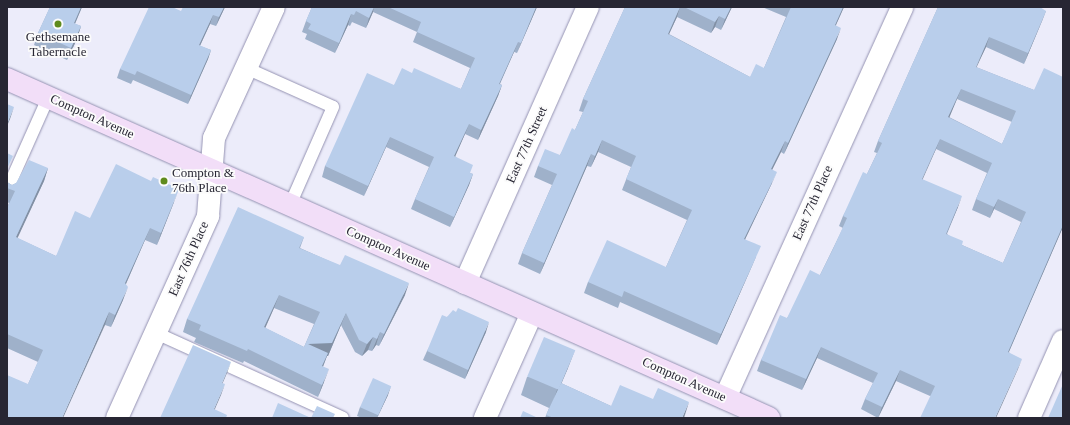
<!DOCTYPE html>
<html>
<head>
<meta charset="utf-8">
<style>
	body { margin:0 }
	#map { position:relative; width:1070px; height:425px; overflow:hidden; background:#ececfa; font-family:"Times New Roman",serif }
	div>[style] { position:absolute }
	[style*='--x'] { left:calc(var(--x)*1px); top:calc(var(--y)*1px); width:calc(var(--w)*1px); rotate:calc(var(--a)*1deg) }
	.roads { filter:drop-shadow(0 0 1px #9492b2) drop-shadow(0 0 1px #9492b2) }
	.lane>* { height:12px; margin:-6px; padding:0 6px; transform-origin:6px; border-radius:6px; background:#fff }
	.street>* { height:22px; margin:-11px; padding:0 11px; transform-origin:11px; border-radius:11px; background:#fff }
	.secondary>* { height:22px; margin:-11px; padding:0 11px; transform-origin:11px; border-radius:11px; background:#f2def8 }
	.wall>* { inset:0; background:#9fb1ca }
	.shaded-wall>* { inset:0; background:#8290a4 }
	.building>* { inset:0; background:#b9ceeb; transform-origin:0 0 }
	.dots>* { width:11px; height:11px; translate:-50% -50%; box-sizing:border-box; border:2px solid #fbfbfb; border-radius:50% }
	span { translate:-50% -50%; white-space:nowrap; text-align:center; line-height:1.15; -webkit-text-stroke:3.5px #fbfbfb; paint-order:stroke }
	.poi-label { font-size:13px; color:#272633 }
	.left { translate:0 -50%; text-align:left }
	.street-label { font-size:13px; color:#272633 }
	.frame { position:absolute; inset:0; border:8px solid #272633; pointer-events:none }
</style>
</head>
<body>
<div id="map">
	<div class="roads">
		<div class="lane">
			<i style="--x:246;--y:68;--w:95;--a:24.1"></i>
			<i style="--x:333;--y:107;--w:107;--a:113.7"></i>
			<i style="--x:7;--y:190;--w:101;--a:-66"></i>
			<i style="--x:156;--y:333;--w:205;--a:24.4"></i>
		</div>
		<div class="street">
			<i style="--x:465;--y:283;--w:302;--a:-66"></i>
			<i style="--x:725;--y:398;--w:429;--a:-65.6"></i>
			<i style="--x:117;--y:418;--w:222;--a:-65.7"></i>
			<i style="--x:208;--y:216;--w:78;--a:-85.6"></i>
			<i style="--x:214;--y:138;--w:144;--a:-65.4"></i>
			<i style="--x:485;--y:418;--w:115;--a:-65.9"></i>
			<i style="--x:1029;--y:418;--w:84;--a:-66.2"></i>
		</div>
		<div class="secondary">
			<i style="--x:7;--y:79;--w:834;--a:23.98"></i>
		</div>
	</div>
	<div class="wall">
		<i style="clip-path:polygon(50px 7px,82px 7px,75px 24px,81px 26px,77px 39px,67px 60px,34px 45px,38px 33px)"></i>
		<i style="clip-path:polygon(225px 7px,216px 26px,210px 24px,200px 46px,211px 50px,208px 59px,188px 104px,133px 80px,131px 84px,117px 78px,120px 69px,181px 11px)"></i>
		<i style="clip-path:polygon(312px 7px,537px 7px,517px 53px,514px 52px,500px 84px,502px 85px,498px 96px,478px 140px,465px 134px,455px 156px,470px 173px,473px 174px,469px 185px,450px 227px,411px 209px,415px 199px,429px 167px,386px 147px,364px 196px,322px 177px,325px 166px,394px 85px,412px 73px,461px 89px,470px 68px,413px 42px,417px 32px,373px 12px,366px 28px,352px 22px,350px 26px,348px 25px,335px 53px,305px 39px,307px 34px,302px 32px,306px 21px)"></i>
		<i style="clip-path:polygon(625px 7px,732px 7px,721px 30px,715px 27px,711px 33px,677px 17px,669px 34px,750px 77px,764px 68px,786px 17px,762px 7px,844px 7px,836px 25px,837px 39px,784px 154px,781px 152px,772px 170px,772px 183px,745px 239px,756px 257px,717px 345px,620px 302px,618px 308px,584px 293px,588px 282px,666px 267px,687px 220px,622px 190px,631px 167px,598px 152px,591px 167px,587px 166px,540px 274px,518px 264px,522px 253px,552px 185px,534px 177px,538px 166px,560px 155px,575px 130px,583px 112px,579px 111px,583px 99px)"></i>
		<i style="clip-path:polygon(evenodd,938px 7px,1046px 11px,1042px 21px,1024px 64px,986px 47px,976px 67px,1034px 90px,1063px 77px,1063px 227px,1009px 352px,1018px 369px,930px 396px,896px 381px,878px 418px,861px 409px,865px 399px,873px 383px,817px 358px,802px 390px,757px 371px,761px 360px,787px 318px,820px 275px,843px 228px,839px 226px,843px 216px,867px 174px,877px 153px,874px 152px,878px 141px,938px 7px,957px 99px,1012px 122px,1002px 144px,949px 117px,957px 99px,938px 7px,936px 149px,987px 173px,976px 199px,972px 210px,990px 218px,994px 209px,1021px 222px,1003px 263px,962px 245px,947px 234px,958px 207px,922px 179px,936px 149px)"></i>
		<i style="clip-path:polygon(48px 168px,44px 181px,17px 238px,56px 256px,90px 218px,174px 202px,157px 245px,145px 240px,126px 284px,123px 300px,111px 327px,105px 325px,28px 384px,38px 362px,7px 348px,7px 208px,9px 203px,7px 202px,7px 182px,12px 185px)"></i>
		<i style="clip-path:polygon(evenodd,304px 237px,300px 248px,405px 295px,379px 346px,376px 345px,372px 351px,368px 350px,362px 356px,355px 352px,341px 325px,328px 356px,327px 356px,323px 367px,324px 382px,318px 397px,244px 361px,243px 363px,194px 342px,196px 338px,183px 332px,187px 319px,304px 237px,274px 308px,314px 324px,304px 347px,265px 328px,274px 308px)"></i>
		<i style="clip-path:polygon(456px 312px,486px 332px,465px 379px,423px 360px,427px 351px,447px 317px)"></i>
		<i style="clip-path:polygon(568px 368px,561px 383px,611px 406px,684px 418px,545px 418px,549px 408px,521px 395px,527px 377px)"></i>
		<i style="clip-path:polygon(388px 395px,377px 418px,362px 418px,357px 416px,360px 407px)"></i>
	</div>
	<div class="shaded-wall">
		<i style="clip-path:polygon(81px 7px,82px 7px,70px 35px,74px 23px)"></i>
		<i style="clip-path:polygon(224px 7px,225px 7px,216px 26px,219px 17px)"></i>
		<i style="clip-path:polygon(374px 7px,373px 12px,366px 28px,369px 18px)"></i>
		<i style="clip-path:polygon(536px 7px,537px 7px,517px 53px,521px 43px)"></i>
		<i style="clip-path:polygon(680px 7px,677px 17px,664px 45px,668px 34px)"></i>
		<i style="clip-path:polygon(731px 7px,732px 7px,721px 30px,725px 19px)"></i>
		<i style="clip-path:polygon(843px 7px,844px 7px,831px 36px,835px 25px)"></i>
		<i style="clip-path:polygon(1046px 11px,1042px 21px,1024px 64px,1028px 53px)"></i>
		<i style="clip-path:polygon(351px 14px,348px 25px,335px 53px,339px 43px)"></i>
		<i style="clip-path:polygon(213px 15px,210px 24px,196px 54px,199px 45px)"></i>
		<i style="clip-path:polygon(719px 16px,715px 27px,711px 33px,715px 22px)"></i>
		<i style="clip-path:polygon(81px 26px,77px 39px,67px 60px,71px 48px)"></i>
		<i style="clip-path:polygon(841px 28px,837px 39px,784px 154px,788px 143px)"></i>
		<i style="clip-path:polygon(989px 37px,986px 47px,972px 77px,976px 67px)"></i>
		<i style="clip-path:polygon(518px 42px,514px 52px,495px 94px,499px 84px)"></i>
		<i style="clip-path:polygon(211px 50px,208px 59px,188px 104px,191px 95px)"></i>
		<i style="clip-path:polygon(502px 85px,498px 96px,478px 140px,481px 130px)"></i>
		<i style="clip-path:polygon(961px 89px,957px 99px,945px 128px,948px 117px)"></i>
		<i style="clip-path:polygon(14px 107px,10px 119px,7px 126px,7px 124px)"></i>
		<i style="clip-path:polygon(469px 124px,465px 134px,451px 166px,454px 156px)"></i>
		<i style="clip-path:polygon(390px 137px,386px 147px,364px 196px,368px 186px)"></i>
		<i style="clip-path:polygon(940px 139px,936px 149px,918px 190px,922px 179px)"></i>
		<i style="clip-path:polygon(602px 140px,598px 152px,591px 167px,595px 156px)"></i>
		<i style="clip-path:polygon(785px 141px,781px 152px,767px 180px,771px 169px)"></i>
		<i style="clip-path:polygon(591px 154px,587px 166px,540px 274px,544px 263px)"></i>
		<i style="clip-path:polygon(48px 168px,44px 181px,12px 250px,16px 237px)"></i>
		<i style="clip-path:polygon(777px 172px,772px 183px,740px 250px,744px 239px)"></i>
		<i style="clip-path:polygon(473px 174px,469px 185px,450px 227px,454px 217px)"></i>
		<i style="clip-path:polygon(179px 189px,174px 202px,157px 245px,161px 233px)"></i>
		<i style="clip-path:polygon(962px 196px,958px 207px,942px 244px,946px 234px)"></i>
		<i style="clip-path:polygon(998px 199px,994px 209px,990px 218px,994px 207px)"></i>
		<i style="clip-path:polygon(1063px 225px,1063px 227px,1004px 363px,1008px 352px)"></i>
		<i style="clip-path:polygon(150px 228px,145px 240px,121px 295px,125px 283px)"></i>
		<i style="clip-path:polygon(761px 246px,756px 257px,717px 345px,721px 334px)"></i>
		<i style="clip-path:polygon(409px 283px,405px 295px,379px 346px,384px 334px)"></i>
		<i style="clip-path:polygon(128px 287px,123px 300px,111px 327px,115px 315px)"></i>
		<i style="clip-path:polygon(279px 295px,274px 308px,260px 340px,264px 327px)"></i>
		<i style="clip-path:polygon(109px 312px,105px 325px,63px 418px,62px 418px)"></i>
		<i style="clip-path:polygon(346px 313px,341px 325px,328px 356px,327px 356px,318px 379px,308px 344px)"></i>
		<i style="clip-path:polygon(489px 322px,486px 332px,465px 379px,468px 370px)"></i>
		<i style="clip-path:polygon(380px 332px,376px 345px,372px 351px,377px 339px)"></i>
		<i style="clip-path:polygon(373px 337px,368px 350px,362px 356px,367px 344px)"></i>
		<i style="clip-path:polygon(821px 347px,817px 358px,802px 390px,806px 379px)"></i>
		<i style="clip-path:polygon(575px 350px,568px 368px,551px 408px,557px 390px)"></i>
		<i style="clip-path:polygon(1022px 359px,1018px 369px,996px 418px,995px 418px)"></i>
		<i style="clip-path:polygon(231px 362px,227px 373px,218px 394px,222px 383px)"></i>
		<i style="clip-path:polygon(329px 369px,324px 382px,318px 397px,322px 385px)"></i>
		<i style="clip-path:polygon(900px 370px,896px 381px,878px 418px,882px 407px)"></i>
		<i style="clip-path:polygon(225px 384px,221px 395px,211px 418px,214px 409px)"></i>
		<i style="clip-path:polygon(391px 386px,388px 395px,377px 418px,378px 415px)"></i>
		<i style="clip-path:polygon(689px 402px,684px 418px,682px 418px)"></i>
	</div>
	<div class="building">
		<i style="clip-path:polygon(50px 7px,81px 7px,74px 23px,81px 26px,71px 48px,38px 33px)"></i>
		<i style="clip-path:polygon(149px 7px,172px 7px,181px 11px,183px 7px,224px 7px,219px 17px,213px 15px,199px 45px,211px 50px,191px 95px,137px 71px,135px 75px,120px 69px)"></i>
		<i style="clip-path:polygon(312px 7px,374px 7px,369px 18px,356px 11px,354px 15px,351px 14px,339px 43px,308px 29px,311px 24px,306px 21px)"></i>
		<i style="clip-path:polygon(388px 7px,536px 7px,521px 43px,518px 42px,499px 84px,502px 85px,481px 130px,469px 124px,454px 156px,473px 165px,470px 173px,473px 174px,454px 217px,415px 199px,434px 157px,390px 137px,368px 186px,325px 166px,367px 73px,394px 85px,402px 68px,412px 73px,414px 68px,461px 89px,475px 58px,417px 32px,421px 22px)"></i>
		<i style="clip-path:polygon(625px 7px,680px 7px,668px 34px,750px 77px,756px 64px,764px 68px,791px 7px,843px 7px,835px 25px,841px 28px,788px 143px,785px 141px,771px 169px,777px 172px,744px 239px,761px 246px,721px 334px,624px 291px,622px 297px,588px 282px,607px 240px,666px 267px,692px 210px,626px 179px,636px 156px,602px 140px,595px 156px,591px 154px,544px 263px,522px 253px,557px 174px,538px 166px,545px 149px,560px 155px,572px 128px,575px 130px,588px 101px,583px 99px)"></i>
		<i style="clip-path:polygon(684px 7px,731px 7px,725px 19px,719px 16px,715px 22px)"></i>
		<i style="clip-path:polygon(evenodd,938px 7px,1040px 7px,1046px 11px,1028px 53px,989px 37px,976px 67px,1034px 90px,1044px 68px,1063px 77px,1063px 225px,1008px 352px,1022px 359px,995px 418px,920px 418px,935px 386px,900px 370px,882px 407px,865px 399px,878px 373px,821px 347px,806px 379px,761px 360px,780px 315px,787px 318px,810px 270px,820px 275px,833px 249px,847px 218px,843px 216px,863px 172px,867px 174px,882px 143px,878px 141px,938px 7px,961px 89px,1016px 111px,1002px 144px,948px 117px,961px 89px,938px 7px,940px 139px,992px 163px,976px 199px,994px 207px,998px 199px,1026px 212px,1003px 263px,962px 245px,963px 241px,946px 234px,962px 196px,922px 179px,940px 139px)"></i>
		<i style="clip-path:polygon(7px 104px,14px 107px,7px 124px)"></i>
		<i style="clip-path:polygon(7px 153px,13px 156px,7px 169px)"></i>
		<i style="clip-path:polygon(29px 160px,48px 168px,16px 237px,56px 256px,75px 211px,90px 218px,116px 164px,151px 181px,153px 177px,179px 189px,161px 233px,150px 228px,125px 283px,128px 287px,115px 315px,109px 312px,62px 418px,7px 418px,7px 375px,28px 384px,43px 350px,7px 334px,7px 208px,15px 191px,7px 188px,7px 182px,12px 185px,16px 183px)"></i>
		<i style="clip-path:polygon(evenodd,238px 207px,304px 237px,299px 248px,340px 265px,345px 255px,409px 283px,384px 334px,380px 332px,377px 339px,373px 337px,367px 344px,359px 340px,346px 313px,332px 343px,308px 344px,328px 353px,322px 366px,329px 369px,322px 385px,248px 349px,247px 351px,199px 330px,201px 325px,187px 319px,238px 207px,279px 295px,320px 312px,304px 347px,264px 327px,279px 295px)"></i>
		<i style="clip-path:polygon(458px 308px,489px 322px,468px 370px,427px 351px,442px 315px,447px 317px,453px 310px,456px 312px)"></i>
		<i style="left:544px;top:337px;width:34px;height:43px;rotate:23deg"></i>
		<i style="clip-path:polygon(193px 345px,231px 362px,222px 383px,225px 384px,214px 409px,227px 415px,226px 418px,160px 418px)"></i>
		<i style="left:373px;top:378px;width:20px;height:32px;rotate:24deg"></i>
		<i style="clip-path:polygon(561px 383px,611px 406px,620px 385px,653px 399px,658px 388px,689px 402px,682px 418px,554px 418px,546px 415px)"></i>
		<i style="clip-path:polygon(1063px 384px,1063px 418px,1048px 418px)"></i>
		<i style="clip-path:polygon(278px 403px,311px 418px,317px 406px,335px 414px,333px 418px,272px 418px)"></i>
		<i style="clip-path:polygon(523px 411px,538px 418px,520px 418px)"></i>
	</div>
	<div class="dots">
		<i style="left:58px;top:24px;background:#5f8b1d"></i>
		<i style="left:164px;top:181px;background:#5f8b1d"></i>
	</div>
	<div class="poi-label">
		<span style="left:58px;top:45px">Gethsemane<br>Tabernacle</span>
		<span class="left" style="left:172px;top:181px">Compton &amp;<br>76th Place</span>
	</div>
	<div class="street-label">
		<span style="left:92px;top:117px;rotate:24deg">Compton Avenue</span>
		<span style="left:527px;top:145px;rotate:-66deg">East 77th Street</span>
		<span style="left:813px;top:203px;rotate:-66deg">East 77th Place</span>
		<span style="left:388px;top:249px;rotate:24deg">Compton Avenue</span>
		<span style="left:189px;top:259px;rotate:-66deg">East 76th Place</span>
		<span style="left:684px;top:380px;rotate:24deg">Compton Avenue</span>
	</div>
	<div class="frame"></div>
</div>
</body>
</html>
